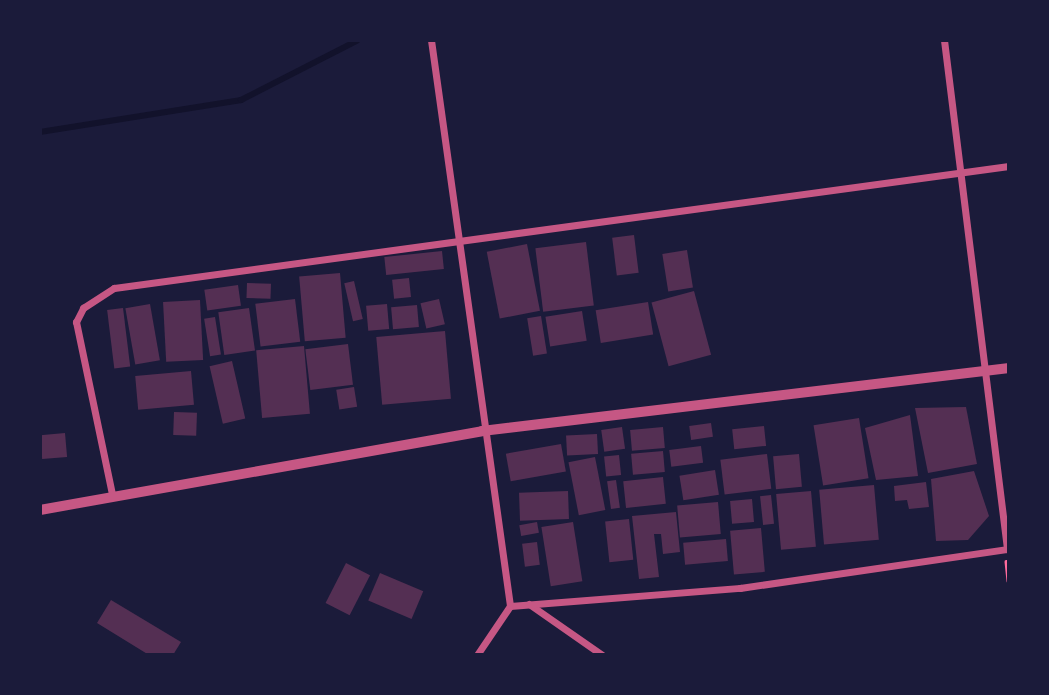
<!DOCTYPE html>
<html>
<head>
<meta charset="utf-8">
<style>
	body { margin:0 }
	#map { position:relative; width:1049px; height:695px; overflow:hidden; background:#1b1b3a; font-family:Montserrat,sans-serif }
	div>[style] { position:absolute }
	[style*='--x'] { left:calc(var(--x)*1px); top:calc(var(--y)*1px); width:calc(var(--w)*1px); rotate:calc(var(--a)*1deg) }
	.stream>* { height:6px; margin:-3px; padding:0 3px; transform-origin:3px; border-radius:3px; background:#12122b }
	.building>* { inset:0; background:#542f53; transform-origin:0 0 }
	.path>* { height:3.5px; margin:-1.75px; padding:0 1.75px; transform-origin:1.75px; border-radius:1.75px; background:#ff6b9d }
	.minor>* { height:7px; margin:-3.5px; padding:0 3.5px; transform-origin:3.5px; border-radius:3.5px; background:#c65784 }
	.tertiary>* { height:10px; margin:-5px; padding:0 5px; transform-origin:5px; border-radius:5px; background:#c65784 }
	span { translate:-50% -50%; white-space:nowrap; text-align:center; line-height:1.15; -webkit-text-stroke:6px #1b1b3a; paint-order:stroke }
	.frame { position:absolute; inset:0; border:42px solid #1b1b3a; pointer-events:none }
</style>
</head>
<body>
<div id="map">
	<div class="stream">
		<i style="--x:40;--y:132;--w:204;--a:-9"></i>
		<i style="--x:241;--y:100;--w:131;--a:-27.1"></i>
	</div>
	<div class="building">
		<i style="left:634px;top:235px;width:38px;height:22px;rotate:83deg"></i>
		<i style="left:586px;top:242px;width:64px;height:51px;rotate:83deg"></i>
		<i style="left:527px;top:244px;width:68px;height:41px;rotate:79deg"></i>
		<i style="left:687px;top:250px;width:38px;height:25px;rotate:81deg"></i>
		<i style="left:442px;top:251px;width:18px;height:58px;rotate:84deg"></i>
		<i style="left:340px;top:273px;width:65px;height:41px;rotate:85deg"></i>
		<i style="left:409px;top:278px;width:19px;height:17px;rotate:84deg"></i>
		<i style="left:354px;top:281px;width:39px;height:10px;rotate:77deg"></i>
		<i style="left:247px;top:283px;width:24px;height:15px;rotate:2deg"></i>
		<i style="left:238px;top:285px;width:21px;height:34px;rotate:82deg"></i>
		<i style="left:694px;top:291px;width:66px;height:44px;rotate:75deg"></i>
		<i style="left:295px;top:299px;width:43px;height:40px;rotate:83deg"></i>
		<i style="left:439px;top:299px;width:26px;height:19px;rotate:77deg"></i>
		<i style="left:200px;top:300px;width:60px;height:37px;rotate:87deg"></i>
		<i style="left:648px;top:302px;width:33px;height:53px;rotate:81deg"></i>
		<i style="left:150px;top:304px;width:57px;height:25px;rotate:80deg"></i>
		<i style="left:387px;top:304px;width:25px;height:21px;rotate:85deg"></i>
		<i style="left:417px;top:305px;width:22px;height:26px;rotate:85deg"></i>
		<i style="left:123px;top:308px;width:59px;height:16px;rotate:83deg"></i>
		<i style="left:249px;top:308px;width:43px;height:31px;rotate:82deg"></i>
		<i style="left:582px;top:311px;width:30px;height:37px;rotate:81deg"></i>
		<i style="left:541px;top:316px;width:38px;height:14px;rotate:81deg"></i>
		<i style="left:215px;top:317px;width:38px;height:11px;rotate:81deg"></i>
		<i style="left:445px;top:331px;width:68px;height:69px;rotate:85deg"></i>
		<i style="left:348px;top:344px;width:41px;height:43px;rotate:83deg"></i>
		<i style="left:304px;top:346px;width:68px;height:48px;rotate:85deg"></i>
		<i style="left:232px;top:361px;width:59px;height:23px;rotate:77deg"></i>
		<i style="left:191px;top:371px;width:34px;height:56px;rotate:85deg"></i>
		<i style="left:354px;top:387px;width:20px;height:18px;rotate:81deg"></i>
		<i style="clip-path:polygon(966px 407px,977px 464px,928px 473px,915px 408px)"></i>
		<i style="left:174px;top:412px;width:23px;height:23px;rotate:2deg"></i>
		<i style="clip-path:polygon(910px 415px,918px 476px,876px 480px,865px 428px)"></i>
		<i style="left:859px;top:418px;width:61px;height:46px;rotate:81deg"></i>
		<i style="left:711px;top:423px;width:14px;height:22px;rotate:82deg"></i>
		<i style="left:764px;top:426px;width:20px;height:32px;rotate:84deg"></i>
		<i style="left:622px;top:427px;width:22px;height:21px;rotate:82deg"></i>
		<i style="left:663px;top:427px;width:21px;height:33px;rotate:85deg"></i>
		<i style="left:65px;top:433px;width:24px;height:25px;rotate:85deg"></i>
		<i style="left:597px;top:434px;width:20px;height:31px;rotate:87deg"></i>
		<i style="left:561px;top:444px;width:28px;height:56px;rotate:80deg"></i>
		<i style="left:701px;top:446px;width:17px;height:32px;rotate:83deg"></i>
		<i style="left:663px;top:451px;width:21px;height:32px;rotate:85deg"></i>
		<i style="left:767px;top:454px;width:35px;height:47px;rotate:83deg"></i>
		<i style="left:799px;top:454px;width:33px;height:26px;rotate:85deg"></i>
		<i style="left:619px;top:455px;width:20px;height:15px;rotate:84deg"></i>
		<i style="left:595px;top:457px;width:54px;height:27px;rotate:79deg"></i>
		<i style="left:715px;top:470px;width:25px;height:36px;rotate:81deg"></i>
		<i style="clip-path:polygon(974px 471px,989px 516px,968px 540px,936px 541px,931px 479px)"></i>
		<i style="left:663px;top:477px;width:27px;height:40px;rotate:84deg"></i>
		<i style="left:616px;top:480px;width:28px;height:9px;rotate:82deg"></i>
		<i style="clip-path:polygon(926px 482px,929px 507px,909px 509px,907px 500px,895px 501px,894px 486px)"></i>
		<i style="left:874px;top:485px;width:55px;height:55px;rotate:85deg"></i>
		<i style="left:568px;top:491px;width:28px;height:49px;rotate:88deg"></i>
		<i style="left:811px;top:491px;width:56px;height:35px;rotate:85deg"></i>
		<i style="left:771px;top:495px;width:29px;height:11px;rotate:84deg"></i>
		<i style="left:752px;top:499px;width:23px;height:22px;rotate:85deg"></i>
		<i style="left:718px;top:502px;width:32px;height:41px;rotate:85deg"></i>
		<i style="clip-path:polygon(676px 512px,680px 552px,663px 554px,661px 534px,654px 534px,659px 577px,639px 579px,632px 516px)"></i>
		<i style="left:629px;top:519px;width:41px;height:24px;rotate:84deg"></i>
		<i style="left:537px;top:522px;width:11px;height:18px;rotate:80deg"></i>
		<i style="left:573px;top:522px;width:60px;height:32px;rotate:81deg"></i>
		<i style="left:761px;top:528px;width:44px;height:31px;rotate:85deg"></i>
		<i style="left:726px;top:539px;width:22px;height:43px;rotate:85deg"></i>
		<i style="left:537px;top:542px;width:23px;height:15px;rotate:83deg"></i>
		<i style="left:346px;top:563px;width:27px;height:45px;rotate:27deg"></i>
		<i style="left:380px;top:573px;width:47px;height:30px;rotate:23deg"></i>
		<i style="clip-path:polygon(111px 600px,181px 642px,173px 655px,149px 655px,97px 623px)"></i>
	</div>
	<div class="path">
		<i style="--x:1007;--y:562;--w:19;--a:84"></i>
	</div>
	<div class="minor">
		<i style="--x:431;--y:40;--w:571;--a:82.05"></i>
		<i style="--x:510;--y:606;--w:59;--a:124"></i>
		<i style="--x:944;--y:40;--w:513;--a:82.94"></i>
		<i style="--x:112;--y:494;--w:176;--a:-101.8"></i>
		<i style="--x:76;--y:322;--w:16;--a:-63"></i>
		<i style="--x:83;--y:308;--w:37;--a:-33"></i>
		<i style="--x:114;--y:288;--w:903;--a:-7.76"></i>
		<i style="--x:529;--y:604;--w:89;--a:34.9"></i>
		<i style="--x:510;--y:606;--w:231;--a:-4.5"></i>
		<i style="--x:740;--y:588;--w:271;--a:-8.3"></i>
	</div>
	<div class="tertiary">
		<i style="--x:40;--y:510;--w:449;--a:-10.1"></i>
		<i style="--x:482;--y:431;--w:531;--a:-6.82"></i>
	</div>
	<div class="frame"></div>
</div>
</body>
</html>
